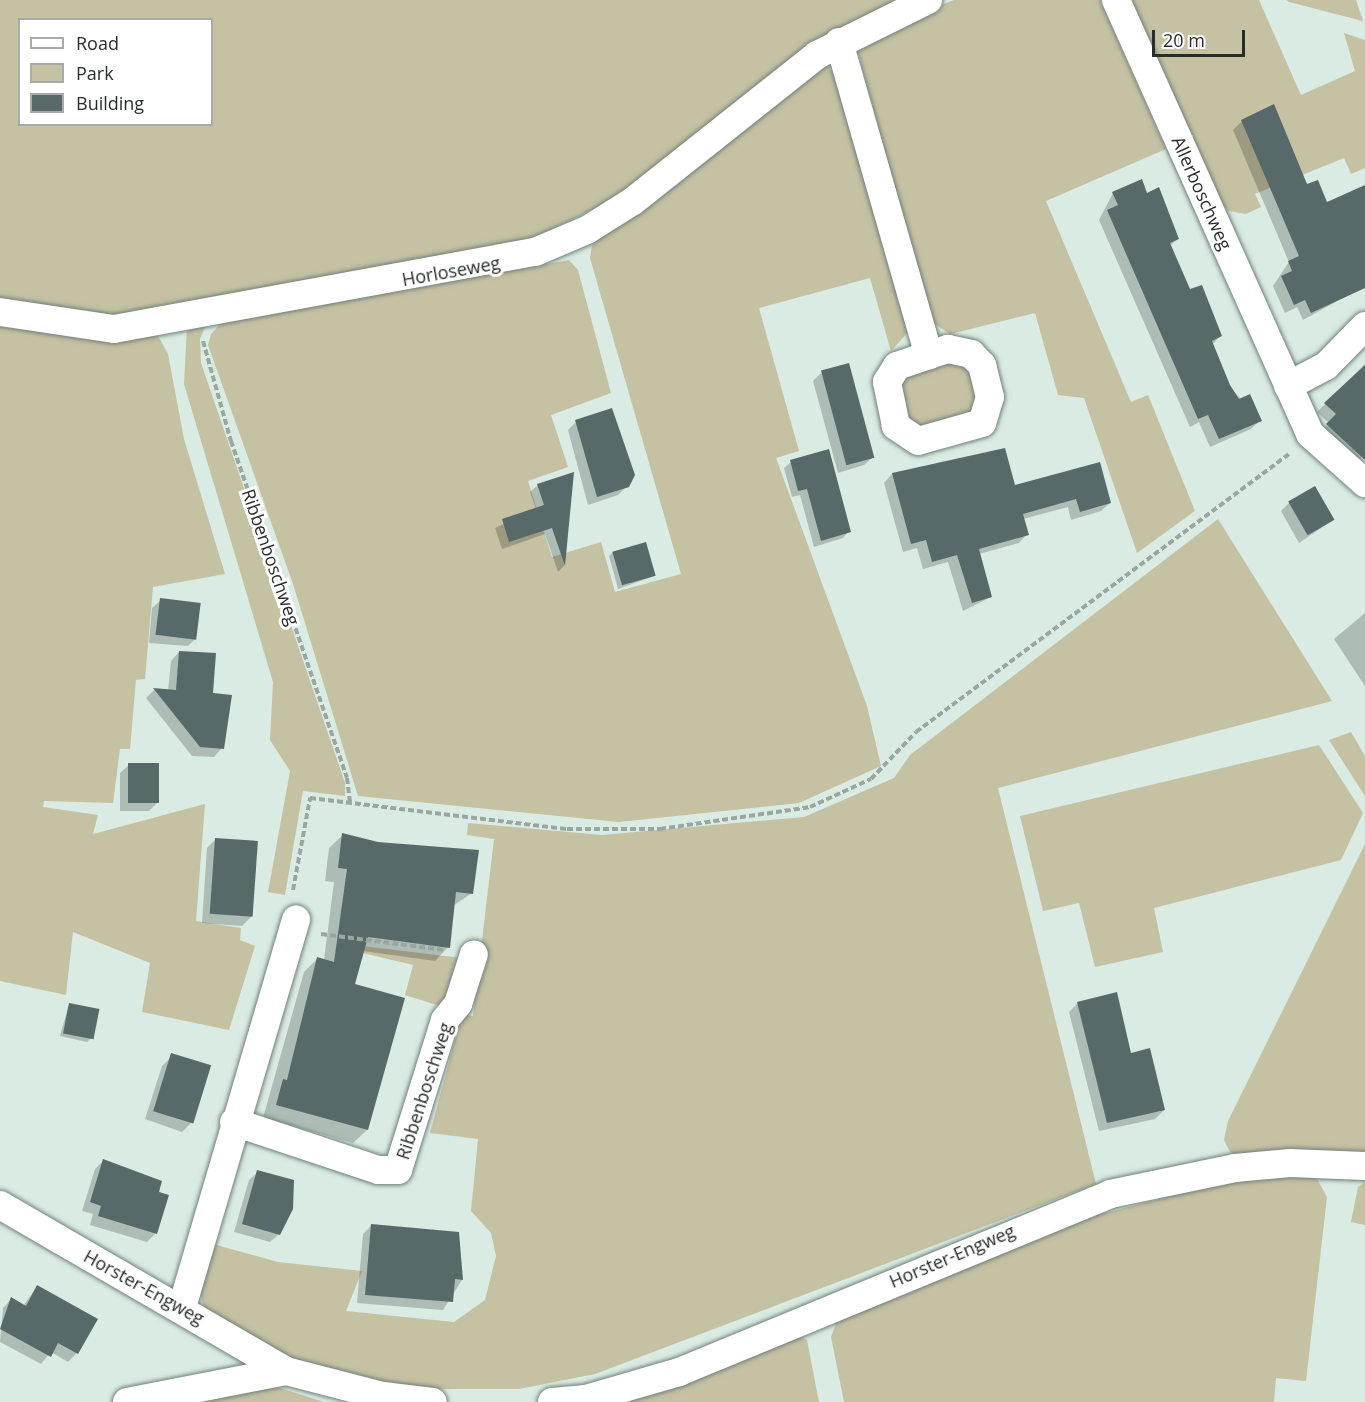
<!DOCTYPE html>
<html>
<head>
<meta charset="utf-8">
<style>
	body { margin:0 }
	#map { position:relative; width:1365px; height:1402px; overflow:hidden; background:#d9ebe2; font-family:"Open Sans",sans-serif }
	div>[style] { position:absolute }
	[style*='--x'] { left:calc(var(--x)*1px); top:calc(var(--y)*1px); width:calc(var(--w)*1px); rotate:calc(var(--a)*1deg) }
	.green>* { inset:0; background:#c5c1a3 }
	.shadow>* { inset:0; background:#0003 }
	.building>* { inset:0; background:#576969; transform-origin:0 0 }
	.path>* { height:4px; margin-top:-2px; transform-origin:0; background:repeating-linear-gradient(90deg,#99a7a0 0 6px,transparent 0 9px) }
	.roads { filter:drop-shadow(0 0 2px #708079) drop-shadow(0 0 2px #708079) }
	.street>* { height:28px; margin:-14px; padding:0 14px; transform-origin:14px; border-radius:14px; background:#fff }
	span { translate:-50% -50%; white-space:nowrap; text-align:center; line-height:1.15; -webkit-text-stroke:6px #fff; paint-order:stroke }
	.street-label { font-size:18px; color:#262d2a }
	.legend { position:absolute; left:18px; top:18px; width:195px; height:108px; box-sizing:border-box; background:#fff; border:2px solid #a8abaa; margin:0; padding:8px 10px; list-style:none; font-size:18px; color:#262d2a }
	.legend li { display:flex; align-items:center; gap:12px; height:30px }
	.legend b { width:30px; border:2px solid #a8abaa }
	.scale { position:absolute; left:1152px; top:30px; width:93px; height:27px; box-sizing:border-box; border:3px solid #262d2a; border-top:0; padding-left:8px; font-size:18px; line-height:21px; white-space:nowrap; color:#262d2a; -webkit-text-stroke:4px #fff; paint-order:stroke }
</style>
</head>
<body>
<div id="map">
	<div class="green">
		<i style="clip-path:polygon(evenodd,0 0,904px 0,625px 194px,509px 250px,112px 319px,0 298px,0 0,20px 20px,212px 20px,212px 124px,20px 124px,20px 20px)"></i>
		<i style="clip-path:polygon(954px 0,1100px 0,1166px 149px,1046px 201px,1131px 402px,1148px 395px,1195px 511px,1137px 553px,1084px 398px,1058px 395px,1035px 313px,950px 334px,930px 321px,858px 52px,920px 13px)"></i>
		<i style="clip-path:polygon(1128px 0,1259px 0,1301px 95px,1355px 71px,1344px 33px,1365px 40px,1365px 168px,1351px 174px,1344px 158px,1255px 194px,1261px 207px,1246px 214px,1229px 211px,1220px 204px)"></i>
		<i style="clip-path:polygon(1286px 0,1356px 0,1363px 21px,1289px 2px)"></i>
		<i style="clip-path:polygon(826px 66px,837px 75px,908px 332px,891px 351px,870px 278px,759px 308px,799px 451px,776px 458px,867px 706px,881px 766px,799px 803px,619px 822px,358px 796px,293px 584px,208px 345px,211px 334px,222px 322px,569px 260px,578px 270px,611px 393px,551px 415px,568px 467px,528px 481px,552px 557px,601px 542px,615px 592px,681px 574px,590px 258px,592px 245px,797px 79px)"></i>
		<i style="clip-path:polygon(0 321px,156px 332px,168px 354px,184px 439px,225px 574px,153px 587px,145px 679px,136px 680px,130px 749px,120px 749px,113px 803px,44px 801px,43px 807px,98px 815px,93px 834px,205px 804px,196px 921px,241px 928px,240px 940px,255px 946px,229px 1030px,142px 1012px,150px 963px,73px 932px,66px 995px,0 981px)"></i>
		<i style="clip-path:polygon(207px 323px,200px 339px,201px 363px,345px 783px,345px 796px,303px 791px,285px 895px,268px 892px,290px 771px,270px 740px,273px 682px,184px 384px,187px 327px)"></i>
		<i style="clip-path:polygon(950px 361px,968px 367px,978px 399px,973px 414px,925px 430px,911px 425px,901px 379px)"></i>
		<i style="clip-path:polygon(1218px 519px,1332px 701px,998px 788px,1096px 1184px,595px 1374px,519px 1389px,418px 1389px,300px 1365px,204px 1308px,200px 1294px,213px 1244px,278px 1262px,362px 1271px,346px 1311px,454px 1322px,485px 1300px,496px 1256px,491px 1233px,471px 1211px,478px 1139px,430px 1133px,462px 1014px,473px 1016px,494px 839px,467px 835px,468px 823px,602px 835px,804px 817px,894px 778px,910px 755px)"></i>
		<i style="clip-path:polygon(1351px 732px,1365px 756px,1365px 796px,1329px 740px)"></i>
		<i style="clip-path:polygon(1319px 745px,1363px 813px,1341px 860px,1154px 908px,1163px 952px,1095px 967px,1079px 903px,1043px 911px,1020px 816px)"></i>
		<i style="clip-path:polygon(1365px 844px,1365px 1153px,1232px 1156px,1224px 1140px,1228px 1121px)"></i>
		<i style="clip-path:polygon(346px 944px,461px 958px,443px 1007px,405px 995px,413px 965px,346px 949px)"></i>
		<i style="clip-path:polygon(1291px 1177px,1316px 1177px,1327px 1197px,1306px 1381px,1276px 1378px,1274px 1402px,844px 1402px,831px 1337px,838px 1317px,1059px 1225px,1225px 1182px)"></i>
		<i style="clip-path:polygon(1365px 1182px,1365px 1225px,1351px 1222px,1358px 1187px)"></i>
		<i style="clip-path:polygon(797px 1334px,807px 1340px,819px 1402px,626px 1402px)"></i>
		<i style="clip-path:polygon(277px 1387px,324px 1402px,188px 1402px)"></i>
	</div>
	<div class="shadow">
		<i style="clip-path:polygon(1242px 121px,1326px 204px,1365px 189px,1365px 275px,1359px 289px,1303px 320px,1297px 307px,1285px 313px,1273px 286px,1289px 262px,1233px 130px)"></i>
		<i style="clip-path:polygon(1113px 193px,1147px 195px,1177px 239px,1170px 246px,1189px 291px,1220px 336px,1212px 345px,1229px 386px,1260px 420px,1251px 429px,1210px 447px,1199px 422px,1190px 427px,1099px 220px)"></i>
		<i style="clip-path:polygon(1365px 364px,1365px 454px,1354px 465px,1319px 434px,1329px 423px,1317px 412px)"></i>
		<i style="clip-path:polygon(821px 373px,873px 457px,864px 465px,838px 473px,813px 381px)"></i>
		<i style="clip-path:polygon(576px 422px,627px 486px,618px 495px,588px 505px,568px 430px)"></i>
		<i style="clip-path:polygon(791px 462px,849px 531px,843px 538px,814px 547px,800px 495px,792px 497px,784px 468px)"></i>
		<i style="clip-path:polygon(572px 474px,564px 566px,558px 572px,545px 534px,502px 549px,495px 528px,536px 509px,530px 492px,538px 485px)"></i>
		<i style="clip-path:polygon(892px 474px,1014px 487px,1110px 503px,1101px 511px,1071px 520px,1068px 507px,1023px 519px,1027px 534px,1019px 543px,979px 554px,991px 597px,963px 611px,948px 562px,923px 569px,917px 548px,903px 552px,884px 483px)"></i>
		<i style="clip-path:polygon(1289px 503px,1333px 520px,1299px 543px,1281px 511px)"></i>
		<i style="clip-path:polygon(613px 552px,654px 576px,618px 589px,609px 556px)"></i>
		<i style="clip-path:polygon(161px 600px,196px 638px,188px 646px,149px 643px,152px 608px)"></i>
		<i style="clip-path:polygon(1365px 613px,1365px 686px,1334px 639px)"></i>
		<i style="clip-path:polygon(179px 652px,211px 695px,222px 748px,214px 757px,192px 756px,146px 698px,154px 690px,168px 691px,171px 661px)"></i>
		<i style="clip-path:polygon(129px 765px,158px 802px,149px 811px,120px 811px,120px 773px)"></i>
		<i style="clip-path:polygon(343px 835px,472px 893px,453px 906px,448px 947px,435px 961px,363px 951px,353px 985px,367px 1130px,353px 1143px,263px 1118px,304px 972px,317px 959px,324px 960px,334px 882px,325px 881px,329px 848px)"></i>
		<i style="clip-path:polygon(216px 839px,251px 917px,242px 926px,202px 923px,207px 848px)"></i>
		<i style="clip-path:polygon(1078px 1003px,1130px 1055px,1164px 1110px,1155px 1119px,1099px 1131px,1069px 1012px)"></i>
		<i style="clip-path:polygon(69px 1004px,91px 1038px,87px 1042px,60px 1036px)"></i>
		<i style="clip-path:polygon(171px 1057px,191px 1123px,182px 1132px,145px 1119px,162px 1066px)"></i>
		<i style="clip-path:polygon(104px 1160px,167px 1196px,155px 1234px,147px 1242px,90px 1225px,93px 1214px,82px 1211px,95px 1169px)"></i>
		<i style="clip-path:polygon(258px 1172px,279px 1234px,270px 1242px,234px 1232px,249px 1180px)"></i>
		<i style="clip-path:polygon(371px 1226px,462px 1280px,443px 1310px,357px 1303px,363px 1234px)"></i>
		<i style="clip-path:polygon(37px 1287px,77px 1353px,68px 1362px,51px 1352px,41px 1364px,0 1342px,3px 1308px,11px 1299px,23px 1306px)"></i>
	</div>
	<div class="building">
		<i style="clip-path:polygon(1274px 104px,1307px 184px,1318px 180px,1327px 202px,1365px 185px,1365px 288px,1311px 313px,1305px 300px,1294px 305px,1281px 276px,1292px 271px,1288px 261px,1299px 256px,1241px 120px)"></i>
		<i style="clip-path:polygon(1142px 179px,1147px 193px,1159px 187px,1179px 239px,1170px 243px,1190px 289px,1202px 285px,1222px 336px,1212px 341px,1230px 385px,1239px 399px,1250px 394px,1262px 421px,1219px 439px,1208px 415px,1198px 419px,1107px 210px,1118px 205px,1112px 192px)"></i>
		<i style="left:849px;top:363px;width:98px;height:29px;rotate:75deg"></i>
		<i style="clip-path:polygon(1365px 365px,1365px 460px,1326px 424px,1336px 414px,1324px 403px)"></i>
		<i style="clip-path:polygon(612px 408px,635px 475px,629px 487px,597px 497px,575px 420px)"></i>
		<i style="clip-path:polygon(1005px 448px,1015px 485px,1100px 462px,1111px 503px,1080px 512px,1076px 499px,1023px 514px,1029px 535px,979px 549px,992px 597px,972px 603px,957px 555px,932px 562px,926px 540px,911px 544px,892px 473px)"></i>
		<i style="clip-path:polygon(829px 449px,851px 532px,821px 541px,807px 489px,798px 491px,790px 460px)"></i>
		<i style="clip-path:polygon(574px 472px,565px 566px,552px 528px,509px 542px,502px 519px,544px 505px,537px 484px)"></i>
		<i style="left:1315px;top:486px;width:39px;height:31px;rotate:60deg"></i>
		<i style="left:646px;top:542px;width:35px;height:35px;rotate:74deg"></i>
		<i style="left:160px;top:598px;width:41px;height:37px;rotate:7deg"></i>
		<i style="clip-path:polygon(179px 651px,216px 653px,213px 693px,232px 695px,224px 749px,200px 747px,153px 688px,176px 690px)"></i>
		<i style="left:128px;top:763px;width:31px;height:40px"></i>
		<i style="clip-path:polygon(342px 833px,378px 842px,479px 850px,473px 894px,456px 892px,450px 948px,368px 937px,355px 984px,405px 998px,368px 1130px,276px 1105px,283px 1079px,287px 1080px,317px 957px,334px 962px,347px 869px,338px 868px)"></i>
		<i style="left:215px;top:838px;width:43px;height:76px;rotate:4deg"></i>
		<i style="clip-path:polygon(1117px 992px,1131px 1053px,1150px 1048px,1165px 1110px,1107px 1123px,1077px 1002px)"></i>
		<i style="left:69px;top:1003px;width:31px;height:31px;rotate:11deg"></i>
		<i style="left:171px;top:1053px;width:42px;height:61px;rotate:17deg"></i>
		<i style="clip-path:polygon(103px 1159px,162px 1181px,159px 1192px,169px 1195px,157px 1234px,98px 1216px,101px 1206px,90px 1202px)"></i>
		<i style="clip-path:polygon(257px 1170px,294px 1180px,293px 1209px,280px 1235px,242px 1224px)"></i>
		<i style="clip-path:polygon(371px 1224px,459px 1232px,463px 1280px,455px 1279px,453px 1302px,365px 1295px)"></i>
		<i style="clip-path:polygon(37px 1285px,98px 1319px,78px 1354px,58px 1343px,51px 1357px,0 1329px,11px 1297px,26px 1306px)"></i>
	</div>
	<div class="path">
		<i style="--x:203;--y:341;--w:104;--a:74.4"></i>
		<i style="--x:231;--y:441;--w:356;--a:71"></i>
		<i style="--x:347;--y:778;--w:24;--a:83"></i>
		<i style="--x:293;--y:890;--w:94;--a:-79.5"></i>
		<i style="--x:310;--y:798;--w:259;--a:6.9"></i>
		<i style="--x:567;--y:829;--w:93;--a:0"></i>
		<i style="--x:660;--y:829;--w:152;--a:-8.3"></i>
		<i style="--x:810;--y:807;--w:67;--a:-24.7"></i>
		<i style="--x:871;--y:779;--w:65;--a:-46.2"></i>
		<i style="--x:916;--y:732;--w:465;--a:-36.7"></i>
		<i style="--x:321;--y:934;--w:124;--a:7.4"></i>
	</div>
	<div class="roads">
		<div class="street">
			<i style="--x:1116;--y:0;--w:475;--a:65.9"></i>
			<i style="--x:1310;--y:434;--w:74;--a:41.7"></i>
			<i style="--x:839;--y:42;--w:326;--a:74"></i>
			<i style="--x:929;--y:355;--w:20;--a:-18"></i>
			<i style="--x:948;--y:349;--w:24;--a:12"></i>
			<i style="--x:971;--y:354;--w:16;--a:45"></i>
			<i style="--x:982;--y:365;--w:33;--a:76"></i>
			<i style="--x:990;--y:397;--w:27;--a:107"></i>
			<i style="--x:982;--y:423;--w:66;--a:164.3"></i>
			<i style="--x:918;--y:441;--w:27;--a:-146"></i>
			<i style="--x:896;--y:426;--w:45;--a:-101.6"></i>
			<i style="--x:887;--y:382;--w:19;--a:-58"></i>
			<i style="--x:897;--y:366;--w:34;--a:-19"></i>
			<i style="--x:0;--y:312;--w:115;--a:8.5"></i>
			<i style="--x:114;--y:329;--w:428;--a:-10.4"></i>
			<i style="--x:535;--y:252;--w:56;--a:-22.9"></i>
			<i style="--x:587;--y:230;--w:54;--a:-32.2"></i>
			<i style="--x:633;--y:201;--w:235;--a:-38.4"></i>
			<i style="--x:817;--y:55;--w:124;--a:-26.4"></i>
			<i style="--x:1288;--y:386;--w:43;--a:-27.8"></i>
			<i style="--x:1326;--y:366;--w:56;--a:-45.7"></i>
			<i style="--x:234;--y:1122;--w:152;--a:18.4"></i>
			<i style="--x:378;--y:1170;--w:20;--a:0"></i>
			<i style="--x:398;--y:1170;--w:157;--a:-72.6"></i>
			<i style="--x:445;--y:1020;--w:21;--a:-51"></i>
			<i style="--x:458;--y:1004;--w:52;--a:-72.3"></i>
			<i style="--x:0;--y:1205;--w:331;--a:30.1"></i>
			<i style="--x:286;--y:1371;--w:100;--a:14.5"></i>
			<i style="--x:383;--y:1396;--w:50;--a:6.8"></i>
			<i style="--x:182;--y:1307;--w:404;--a:-73.6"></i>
			<i style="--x:127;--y:1402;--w:162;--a:-11"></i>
			<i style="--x:552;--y:1402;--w:34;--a:-5"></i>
			<i style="--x:586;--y:1399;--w:97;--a:-16.2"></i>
			<i style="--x:679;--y:1372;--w:466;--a:-22.4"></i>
			<i style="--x:1110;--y:1194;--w:128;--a:-11.7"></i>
			<i style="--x:1235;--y:1168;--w:55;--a:-5.2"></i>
			<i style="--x:1290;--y:1163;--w:75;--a:2.3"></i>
		</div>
	</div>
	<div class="street-label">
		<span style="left:1202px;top:193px;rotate:66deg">Allerboschweg</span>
		<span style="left:451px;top:271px;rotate:-10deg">Horloseweg</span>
		<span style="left:271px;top:557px;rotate:71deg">Ribbenboschweg</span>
		<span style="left:424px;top:1091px;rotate:-72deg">Ribbenboschweg</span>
		<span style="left:952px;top:1256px;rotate:-23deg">Horster-Engweg</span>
		<span style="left:144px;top:1287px;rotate:29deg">Horster-Engweg</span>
	</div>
	<ul class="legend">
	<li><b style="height:8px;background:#fff"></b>Road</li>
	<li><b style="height:16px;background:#c5c1a3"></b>Park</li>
	<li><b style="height:16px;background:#576969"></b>Building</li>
	</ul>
	<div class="scale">20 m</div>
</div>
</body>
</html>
